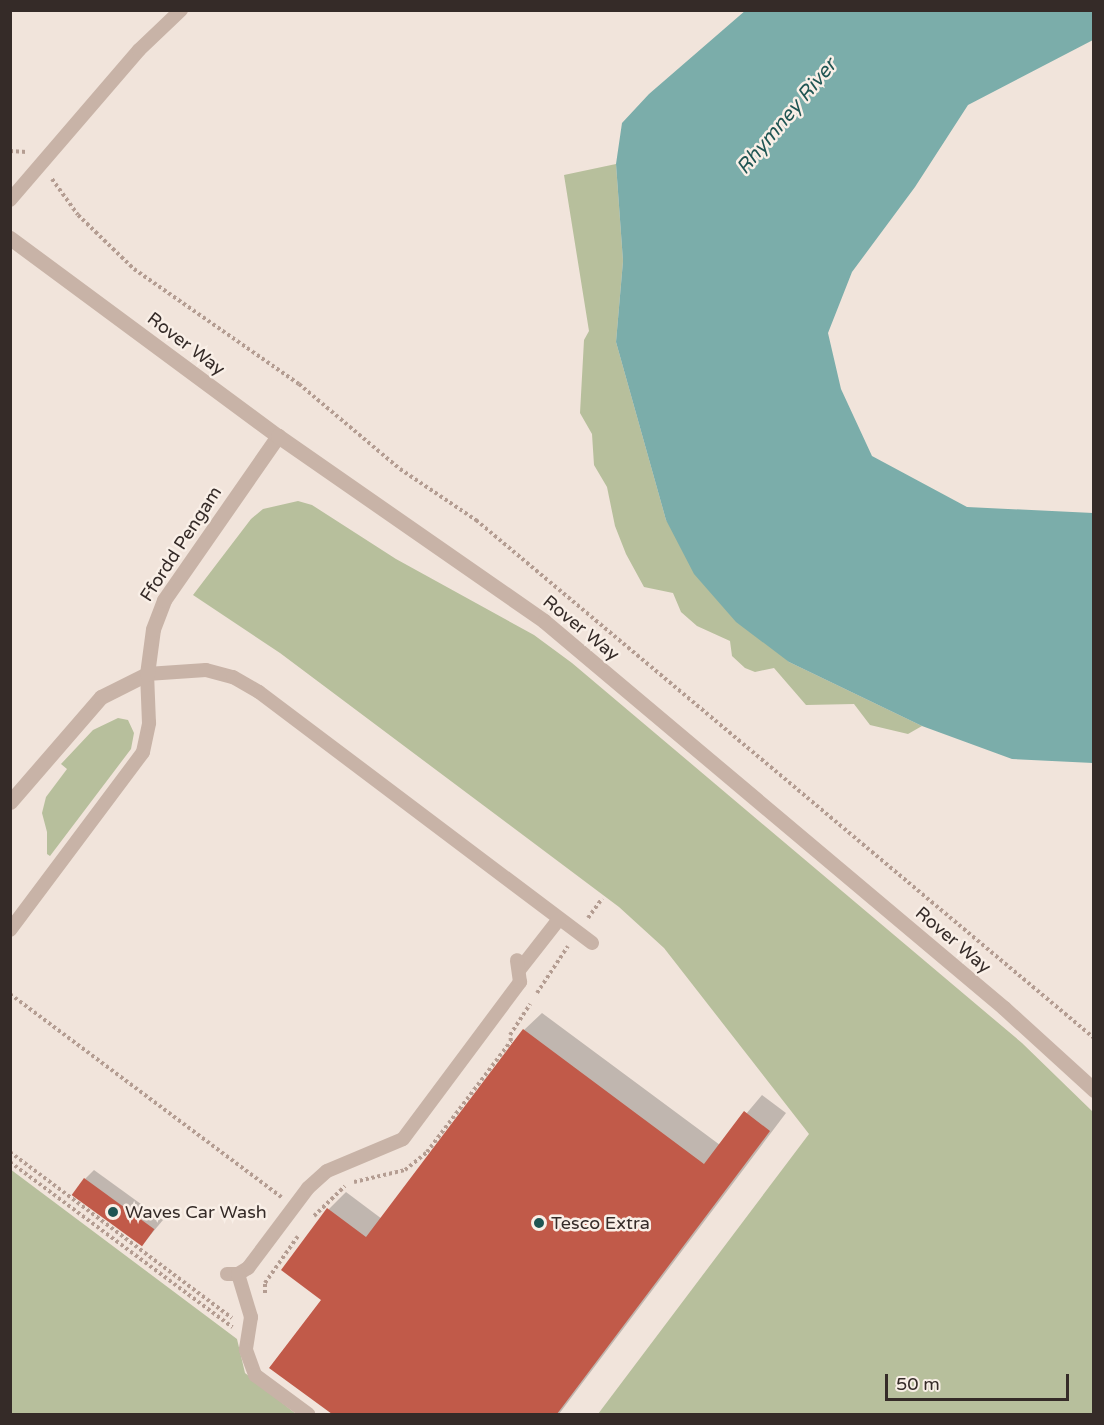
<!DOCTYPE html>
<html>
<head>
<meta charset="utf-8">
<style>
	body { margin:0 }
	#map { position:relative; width:1104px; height:1425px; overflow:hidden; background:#f1e4db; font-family:"Varela Round",sans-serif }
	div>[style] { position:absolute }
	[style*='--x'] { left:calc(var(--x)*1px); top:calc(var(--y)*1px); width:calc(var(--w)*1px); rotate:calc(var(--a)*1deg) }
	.green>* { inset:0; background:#b7bf9c }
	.water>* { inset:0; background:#7badaa }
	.shadow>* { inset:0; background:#0003 }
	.building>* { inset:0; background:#c15a49; transform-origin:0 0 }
	.path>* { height:4px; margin-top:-2px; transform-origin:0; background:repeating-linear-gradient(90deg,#b49d92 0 3px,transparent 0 6px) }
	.service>* { height:14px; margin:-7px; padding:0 7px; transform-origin:7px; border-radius:7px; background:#c8b3a7 }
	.minor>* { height:15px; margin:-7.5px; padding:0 7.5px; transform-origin:7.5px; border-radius:7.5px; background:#c8b3a7 }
	.tertiary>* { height:15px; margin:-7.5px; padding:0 7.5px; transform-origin:7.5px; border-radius:7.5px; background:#c8b3a7 }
	.dots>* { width:16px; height:16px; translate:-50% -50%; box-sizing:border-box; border:3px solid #f9efe7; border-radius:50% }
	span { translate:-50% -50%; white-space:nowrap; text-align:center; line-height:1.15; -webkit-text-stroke:5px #f9efe7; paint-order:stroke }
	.street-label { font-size:18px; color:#352b28 }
	.poi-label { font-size:18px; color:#352b28 }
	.left { translate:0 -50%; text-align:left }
	.water-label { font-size:20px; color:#1f5553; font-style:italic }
	.frame { position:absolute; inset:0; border:12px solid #352b28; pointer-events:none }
	.scale { position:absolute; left:885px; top:1374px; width:184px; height:27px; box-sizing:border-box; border:3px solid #352b28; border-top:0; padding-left:8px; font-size:18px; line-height:21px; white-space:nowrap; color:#352b28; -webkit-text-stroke:4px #f9efe7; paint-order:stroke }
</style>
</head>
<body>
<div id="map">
	<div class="green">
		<i style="clip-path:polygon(616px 164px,623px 261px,616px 342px,666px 520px,789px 662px,922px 726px,908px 734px,870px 725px,854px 704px,806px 705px,774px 668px,755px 672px,745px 668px,732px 656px,730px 641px,697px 626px,681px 612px,673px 593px,644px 587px,626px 554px,615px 526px,607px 487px,594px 465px,592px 434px,580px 413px,584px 340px,589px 331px,564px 175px)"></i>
		<i style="clip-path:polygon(298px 501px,312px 505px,396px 559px,534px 635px,572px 663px,1022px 1043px,1093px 1112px,1093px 1414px,598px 1414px,809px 1134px,664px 948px,619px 907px,280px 653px,193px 595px,251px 519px,263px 509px)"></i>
		<i style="clip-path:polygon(118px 718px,128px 720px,134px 733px,131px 749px,50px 856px,47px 854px,47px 832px,42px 813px,46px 797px,67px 769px,61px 764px,93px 730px)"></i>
		<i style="clip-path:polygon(10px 1169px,237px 1339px,245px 1373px,296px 1414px,11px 1414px)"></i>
	</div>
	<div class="water">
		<i style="clip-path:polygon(746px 10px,1093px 11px,1093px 40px,968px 105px,915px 187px,852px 272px,828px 333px,841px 389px,872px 456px,967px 507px,1093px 513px,1093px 763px,1012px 759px,922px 726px,789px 662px,736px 622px,694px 574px,666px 520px,616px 342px,623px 261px,616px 164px,622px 123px,649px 94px)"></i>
	</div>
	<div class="shadow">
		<i style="clip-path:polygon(542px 1013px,720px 1145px,762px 1095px,786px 1113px,559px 1414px,334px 1414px,272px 1368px,323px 1300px,329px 1209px,346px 1192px,382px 1219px,524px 1030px)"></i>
		<i style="clip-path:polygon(94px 1170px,163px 1220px,142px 1245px,85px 1179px)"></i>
	</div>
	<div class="building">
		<i style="clip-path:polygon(523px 1029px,704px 1164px,744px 1111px,770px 1131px,557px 1414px,332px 1414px,269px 1368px,321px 1300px,281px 1270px,327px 1208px,366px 1237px)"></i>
		<i style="left:84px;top:1178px;width:87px;height:21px;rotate:36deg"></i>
	</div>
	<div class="path">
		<i style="--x:10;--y:151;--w:17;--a:3"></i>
		<i style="--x:52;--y:179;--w:44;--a:54.2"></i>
		<i style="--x:78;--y:215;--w:78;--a:44"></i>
		<i style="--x:134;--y:269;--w:201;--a:34.9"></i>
		<i style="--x:299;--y:384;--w:132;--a:40.1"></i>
		<i style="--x:400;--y:469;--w:92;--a:33.9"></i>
		<i style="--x:476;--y:520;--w:806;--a:39.97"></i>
		<i style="--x:588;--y:918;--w:24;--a:-54"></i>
		<i style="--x:537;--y:993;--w:56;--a:-56.6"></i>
		<i style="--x:10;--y:994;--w:339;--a:36.8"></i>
		<i style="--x:10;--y:1152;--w:277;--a:36.8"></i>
		<i style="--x:10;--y:1162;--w:277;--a:36.6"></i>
		<i style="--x:354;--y:1182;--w:52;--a:-13.2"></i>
		<i style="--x:405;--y:1170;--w:28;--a:-39"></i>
		<i style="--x:427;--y:1152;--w:139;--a:-52.9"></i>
		<i style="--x:511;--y:1041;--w:6;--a:-99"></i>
		<i style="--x:510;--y:1035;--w:37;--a:-57"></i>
		<i style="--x:314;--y:1216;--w:43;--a:-44.1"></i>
		<i style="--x:265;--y:1293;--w:10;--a:-90"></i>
		<i style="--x:265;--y:1283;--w:57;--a:-54.9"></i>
	</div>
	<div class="service">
		<i style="--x:10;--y:200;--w:198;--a:-49.3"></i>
		<i style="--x:139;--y:50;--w:58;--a:-43.6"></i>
		<i style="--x:10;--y:930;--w:222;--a:-53.2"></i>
		<i style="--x:143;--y:752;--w:30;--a:-78"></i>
		<i style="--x:149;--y:723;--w:49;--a:-92.3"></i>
		<i style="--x:147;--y:674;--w:59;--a:-3.9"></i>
		<i style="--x:206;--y:670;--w:28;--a:15"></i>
		<i style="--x:233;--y:677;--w:30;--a:30"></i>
		<i style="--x:259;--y:692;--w:417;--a:37"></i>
		<i style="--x:520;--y:969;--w:63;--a:-52"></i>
		<i style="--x:227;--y:1274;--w:11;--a:0"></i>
		<i style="--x:238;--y:1274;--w:12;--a:-31"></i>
		<i style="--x:248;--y:1268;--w:100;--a:-53.1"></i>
		<i style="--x:308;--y:1188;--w:25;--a:-42"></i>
		<i style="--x:327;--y:1171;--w:82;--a:-22.8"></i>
		<i style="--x:403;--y:1139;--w:196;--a:-53.3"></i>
		<i style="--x:520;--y:982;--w:22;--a:-98"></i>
		<i style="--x:238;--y:1274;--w:45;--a:73.2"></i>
		<i style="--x:251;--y:1317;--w:33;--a:99"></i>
		<i style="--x:246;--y:1350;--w:27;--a:70"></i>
		<i style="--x:255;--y:1375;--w:66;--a:36.3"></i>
	</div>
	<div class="minor">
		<i style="--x:10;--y:802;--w:139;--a:-49.1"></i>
		<i style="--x:101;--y:697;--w:51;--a:-26.6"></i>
		<i style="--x:147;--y:674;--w:45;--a:-82.4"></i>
		<i style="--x:153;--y:629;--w:31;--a:-69"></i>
		<i style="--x:164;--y:600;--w:200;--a:-55.2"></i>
	</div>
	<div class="tertiary">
		<i style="--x:10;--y:238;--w:333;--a:36.5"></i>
		<i style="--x:278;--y:436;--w:324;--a:34.8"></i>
		<i style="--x:544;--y:621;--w:601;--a:40.07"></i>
		<i style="--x:1004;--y:1008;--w:122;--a:42.3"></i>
	</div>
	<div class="dots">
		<i style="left:113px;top:1212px;background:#1f5553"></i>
		<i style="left:539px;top:1223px;background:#1f5553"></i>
	</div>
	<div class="street-label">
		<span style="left:186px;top:344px;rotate:37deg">Rover Way</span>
		<span style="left:181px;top:544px;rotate:-57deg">Ffordd Pengam</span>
		<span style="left:581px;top:628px;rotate:39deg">Rover Way</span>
		<span style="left:953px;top:940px;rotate:40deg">Rover Way</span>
	</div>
	<div class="poi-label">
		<span class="left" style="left:125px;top:1212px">Waves Car Wash</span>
		<span class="left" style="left:551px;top:1223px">Tesco Extra</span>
	</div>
	<div class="water-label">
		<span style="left:787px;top:117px;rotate:-50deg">Rhymney River</span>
	</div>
	<div class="frame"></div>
	<div class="scale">50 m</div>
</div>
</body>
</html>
